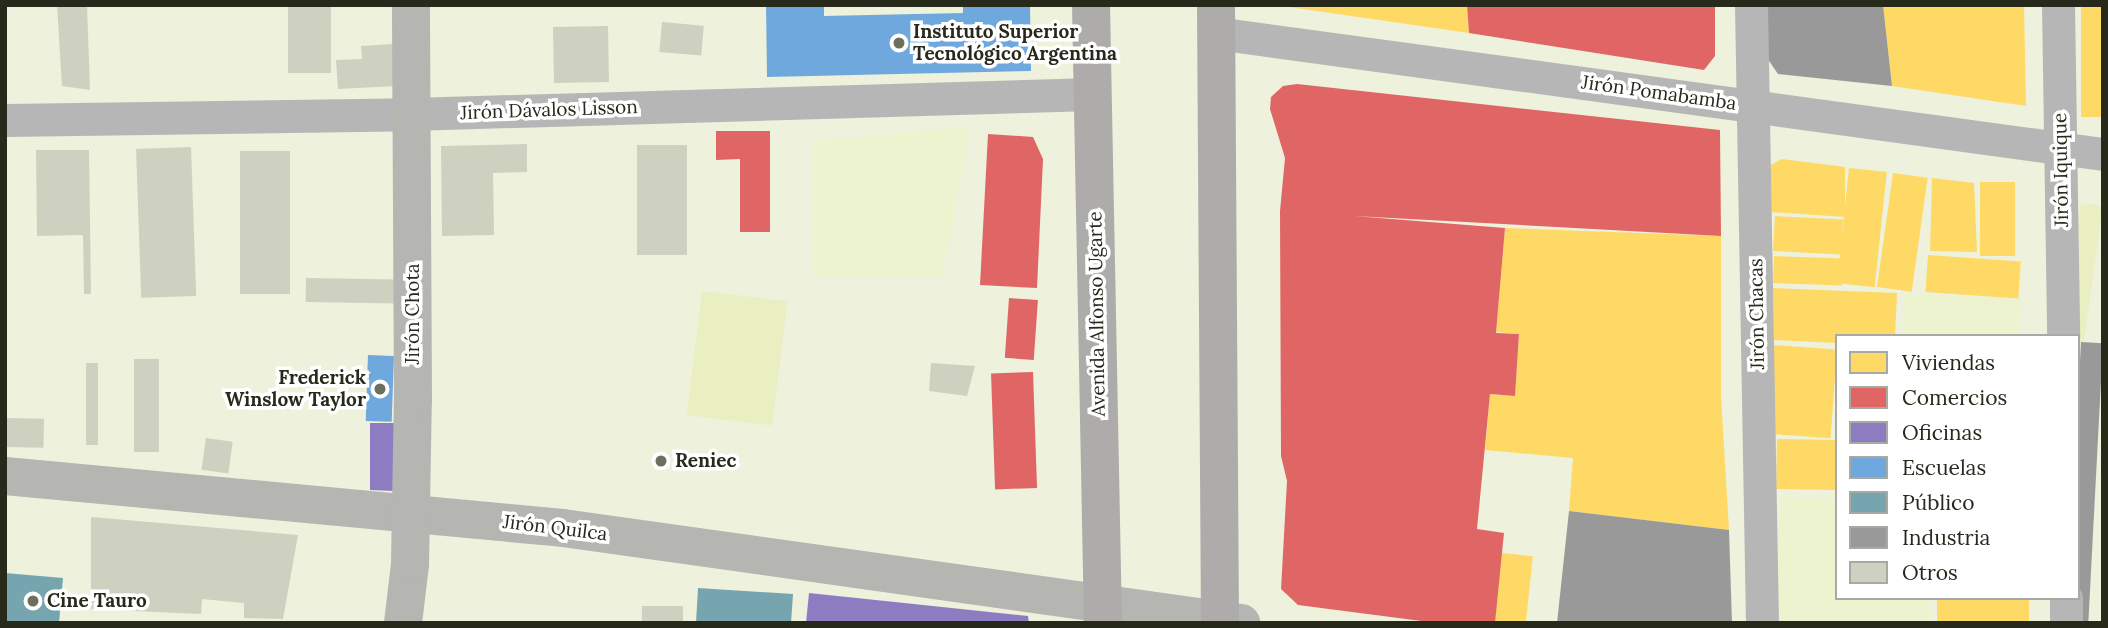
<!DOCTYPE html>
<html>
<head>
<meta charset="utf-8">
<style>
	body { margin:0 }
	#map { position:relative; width:2108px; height:628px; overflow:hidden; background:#eef1db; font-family:Lora,serif }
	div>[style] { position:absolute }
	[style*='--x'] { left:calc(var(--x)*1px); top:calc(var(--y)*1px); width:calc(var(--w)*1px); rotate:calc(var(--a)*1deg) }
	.built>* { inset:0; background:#edf2cf; transform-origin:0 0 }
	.green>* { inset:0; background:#e9efc1; transform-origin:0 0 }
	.homes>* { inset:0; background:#ffd966; transform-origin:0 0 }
	.shops>* { inset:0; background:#e06666; transform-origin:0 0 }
	.offices>* { inset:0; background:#8e7cc3 }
	.schools>* { inset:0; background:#6fa8dc; transform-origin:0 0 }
	.public>* { inset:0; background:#76a5af }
	.industry>* { inset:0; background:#999; transform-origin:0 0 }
	.building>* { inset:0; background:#cfd1c0; transform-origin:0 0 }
	.street>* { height:33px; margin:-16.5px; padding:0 16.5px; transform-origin:16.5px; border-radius:16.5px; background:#b7b6b6 }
	.secondary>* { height:38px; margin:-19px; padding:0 19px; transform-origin:19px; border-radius:19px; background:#b5b5b2 }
	.primary>* { height:38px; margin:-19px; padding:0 19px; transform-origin:19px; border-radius:19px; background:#adacab }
	.dots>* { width:19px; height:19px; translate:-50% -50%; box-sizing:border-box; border:4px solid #fff; border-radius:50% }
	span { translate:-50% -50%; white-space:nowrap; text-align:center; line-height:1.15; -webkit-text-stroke:7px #fff; paint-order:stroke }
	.poi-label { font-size:19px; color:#27291b; font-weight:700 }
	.left { translate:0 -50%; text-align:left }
	.right { translate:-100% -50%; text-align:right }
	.street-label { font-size:19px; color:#27291b }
	.frame { position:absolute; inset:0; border:7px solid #27291b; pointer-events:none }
	.legend { position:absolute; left:1835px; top:334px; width:245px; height:266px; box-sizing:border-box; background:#fff; border:2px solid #a9a9a4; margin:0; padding:9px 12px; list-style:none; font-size:21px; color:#27291b }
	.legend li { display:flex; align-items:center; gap:14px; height:35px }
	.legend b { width:35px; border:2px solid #a9a9a4 }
</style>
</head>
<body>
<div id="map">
	<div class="built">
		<i style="clip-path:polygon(970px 127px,942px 278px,813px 278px,814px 141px)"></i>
		<i style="left:1904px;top:294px;width:117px;height:42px;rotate:2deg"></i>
		<i style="clip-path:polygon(1780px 497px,1837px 498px,1837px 598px,1931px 598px,1931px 623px,1777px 623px)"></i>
	</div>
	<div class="green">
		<i style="left:2081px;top:203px;width:22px;height:139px;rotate:8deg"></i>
		<i style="left:702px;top:291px;width:86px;height:125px;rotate:7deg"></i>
	</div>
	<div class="homes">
		<i style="clip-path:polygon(1467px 5px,1469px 33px,1289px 7px,1289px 5px)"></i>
		<i style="clip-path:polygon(1883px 5px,2024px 5px,2026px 106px,1892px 86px)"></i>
		<i style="left:2081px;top:5px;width:22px;height:112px"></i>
		<i style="clip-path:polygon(1782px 159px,1845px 167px,1845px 217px,1770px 212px,1769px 166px)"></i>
		<i style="left:1849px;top:168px;width:38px;height:116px;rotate:6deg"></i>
		<i style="left:1893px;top:173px;width:35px;height:115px;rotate:8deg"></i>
		<i style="clip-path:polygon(1932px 178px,1974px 183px,1977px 252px,1930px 251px)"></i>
		<i style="left:1980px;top:182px;width:35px;height:74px"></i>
		<i style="left:1775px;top:216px;width:68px;height:35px;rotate:3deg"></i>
		<i style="clip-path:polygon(1505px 228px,1721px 236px,1721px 396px,1729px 530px,1569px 511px,1573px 458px,1485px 450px,1490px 394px,1515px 396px,1519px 334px,1496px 332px)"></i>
		<i style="left:1928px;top:255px;width:93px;height:37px;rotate:4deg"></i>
		<i style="left:1774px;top:256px;width:69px;height:27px;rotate:2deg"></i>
		<i style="clip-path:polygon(1773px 288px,1897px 293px,1895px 336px,1837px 336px,1837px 343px,1774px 340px)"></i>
		<i style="left:1773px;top:345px;width:64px;height:89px;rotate:4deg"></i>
		<i style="left:1777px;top:439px;width:60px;height:50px;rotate:1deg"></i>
		<i style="left:1502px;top:553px;width:31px;height:70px;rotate:6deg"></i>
		<i style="left:1937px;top:598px;width:92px;height:25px"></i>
	</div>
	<div class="shops">
		<i style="clip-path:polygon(1467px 5px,1715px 5px,1715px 56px,1704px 70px,1469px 33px)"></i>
		<i style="clip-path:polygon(1297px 84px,1720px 130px,1721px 236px,1354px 216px,1505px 228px,1496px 333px,1519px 334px,1515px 396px,1490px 394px,1477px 529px,1504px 533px,1495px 623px,1437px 623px,1298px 605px,1281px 589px,1287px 481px,1281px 456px,1280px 211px,1285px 158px,1270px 109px,1271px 97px,1283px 86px)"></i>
		<i style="clip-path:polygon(716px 131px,770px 131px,770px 232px,740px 232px,740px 159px,716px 160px)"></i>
		<i style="clip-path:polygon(988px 134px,1033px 137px,1043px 159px,1037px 288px,980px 285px)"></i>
		<i style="left:1009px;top:298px;width:29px;height:60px;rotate:4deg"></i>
		<i style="left:1033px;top:372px;width:116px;height:42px;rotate:88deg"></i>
	</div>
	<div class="offices">
		<i style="clip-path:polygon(370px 423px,402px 423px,394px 491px,370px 490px)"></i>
		<i style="clip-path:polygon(809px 593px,1028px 616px,1029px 623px,806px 623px)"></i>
	</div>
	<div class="schools">
		<i style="clip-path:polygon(766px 5px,824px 5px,824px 16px,963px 13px,963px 5px,1030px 5px,1031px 71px,767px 77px)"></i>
		<i style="left:368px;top:355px;width:26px;height:66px;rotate:2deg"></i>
	</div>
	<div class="public">
		<i style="clip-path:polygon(5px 573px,63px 578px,59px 623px,5px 623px)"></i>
		<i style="clip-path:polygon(698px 588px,793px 594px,791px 623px,696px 623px)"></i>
	</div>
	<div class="industry">
		<i style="clip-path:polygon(1765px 5px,1883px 5px,1892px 86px,1778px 74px,1763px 52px)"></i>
		<i style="left:2081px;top:342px;width:22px;height:281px;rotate:3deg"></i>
		<i style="clip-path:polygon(1569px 511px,1729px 530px,1732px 623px,1557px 623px)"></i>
	</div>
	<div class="building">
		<i style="clip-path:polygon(57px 5px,87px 5px,90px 90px,62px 86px)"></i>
		<i style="left:288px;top:5px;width:43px;height:68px"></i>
		<i style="left:662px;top:22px;width:42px;height:30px;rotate:5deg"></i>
		<i style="left:608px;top:26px;width:56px;height:55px;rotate:89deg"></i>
		<i style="clip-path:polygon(393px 44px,396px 86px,338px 89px,336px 60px,362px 59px,361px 46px)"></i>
		<i style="clip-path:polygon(527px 144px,527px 172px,493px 173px,494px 235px,442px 236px,441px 146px)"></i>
		<i style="left:637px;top:145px;width:50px;height:110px"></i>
		<i style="left:191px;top:147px;width:149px;height:55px;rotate:88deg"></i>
		<i style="clip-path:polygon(36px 150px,89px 150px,91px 294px,84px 294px,83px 235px,37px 236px)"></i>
		<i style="left:240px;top:151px;width:50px;height:143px"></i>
		<i style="left:306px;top:278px;width:91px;height:24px;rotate:1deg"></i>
		<i style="left:134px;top:359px;width:25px;height:93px"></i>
		<i style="left:86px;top:363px;width:12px;height:82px"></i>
		<i style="clip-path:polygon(931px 363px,975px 366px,967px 396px,929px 391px)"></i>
		<i style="left:5px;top:418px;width:39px;height:29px;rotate:1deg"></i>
		<i style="left:206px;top:438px;width:27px;height:32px;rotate:8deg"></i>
		<i style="clip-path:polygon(91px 517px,298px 535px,283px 619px,244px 618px,244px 603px,202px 599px,201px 614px,91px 609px)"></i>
		<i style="left:683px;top:606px;width:17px;height:41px;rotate:90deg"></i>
	</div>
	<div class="street">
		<i style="--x:1751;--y:5;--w:618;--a:88.98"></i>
		<i style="--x:2058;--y:5;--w:331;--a:89.1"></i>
		<i style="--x:1216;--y:33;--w:895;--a:7.77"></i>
		<i style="--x:5;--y:120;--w:406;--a:-0.8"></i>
		<i style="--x:411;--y:114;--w:682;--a:-1.68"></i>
		<i style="--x:2066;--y:598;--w:25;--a:90"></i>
	</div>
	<div class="secondary">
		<i style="--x:5;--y:476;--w:560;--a:5.32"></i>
		<i style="--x:563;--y:528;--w:685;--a:7.98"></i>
		<i style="--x:403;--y:623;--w:59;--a:-83.2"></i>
		<i style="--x:410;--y:564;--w:165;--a:-89"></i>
		<i style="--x:413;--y:399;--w:394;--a:-90.3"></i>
	</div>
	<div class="primary">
		<i style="--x:1091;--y:5;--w:618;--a:88.89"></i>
		<i style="--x:1216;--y:5;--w:618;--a:89.63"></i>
	</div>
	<div class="dots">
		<i style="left:899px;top:43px;background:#6d6f5e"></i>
		<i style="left:380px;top:389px;background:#6d6f5e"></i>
		<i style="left:661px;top:461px;background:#6d6f5e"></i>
		<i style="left:33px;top:601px;background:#6d6f5e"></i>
	</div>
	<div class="poi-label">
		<span class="left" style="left:913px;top:43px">Instituto Superior<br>Tecnológico Argentina</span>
		<span class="right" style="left:366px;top:389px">Frederick<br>Winslow Taylor</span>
		<span class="left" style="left:675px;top:461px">Reniec</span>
		<span class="left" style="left:47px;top:601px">Cine Tauro</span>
	</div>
	<div class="street-label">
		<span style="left:1659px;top:93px;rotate:8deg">Jirón Pomabamba</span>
		<span style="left:549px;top:110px;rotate:-2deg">Jirón Dávalos Lisson</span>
		<span style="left:2061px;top:170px;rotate:-91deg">Jirón Iquique</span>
		<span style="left:413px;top:314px;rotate:-90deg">Jirón Chota</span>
		<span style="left:1097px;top:314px;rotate:-91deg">Avenida Alfonso Ugarte</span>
		<span style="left:1757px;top:314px;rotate:-91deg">Jirón Chacas</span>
		<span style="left:555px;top:528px;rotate:7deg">Jirón Quilca</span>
	</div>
	<div class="frame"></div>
	<ul class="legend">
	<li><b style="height:19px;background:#ffd966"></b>Viviendas</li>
	<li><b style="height:19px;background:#e06666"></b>Comercios</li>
	<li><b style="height:19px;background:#8e7cc3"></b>Oficinas</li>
	<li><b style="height:19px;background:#6fa8dc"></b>Escuelas</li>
	<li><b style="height:19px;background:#76a5af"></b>Público</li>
	<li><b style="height:19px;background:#999"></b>Industria</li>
	<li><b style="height:19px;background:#cfd1c0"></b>Otros</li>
	</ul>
</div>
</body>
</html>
